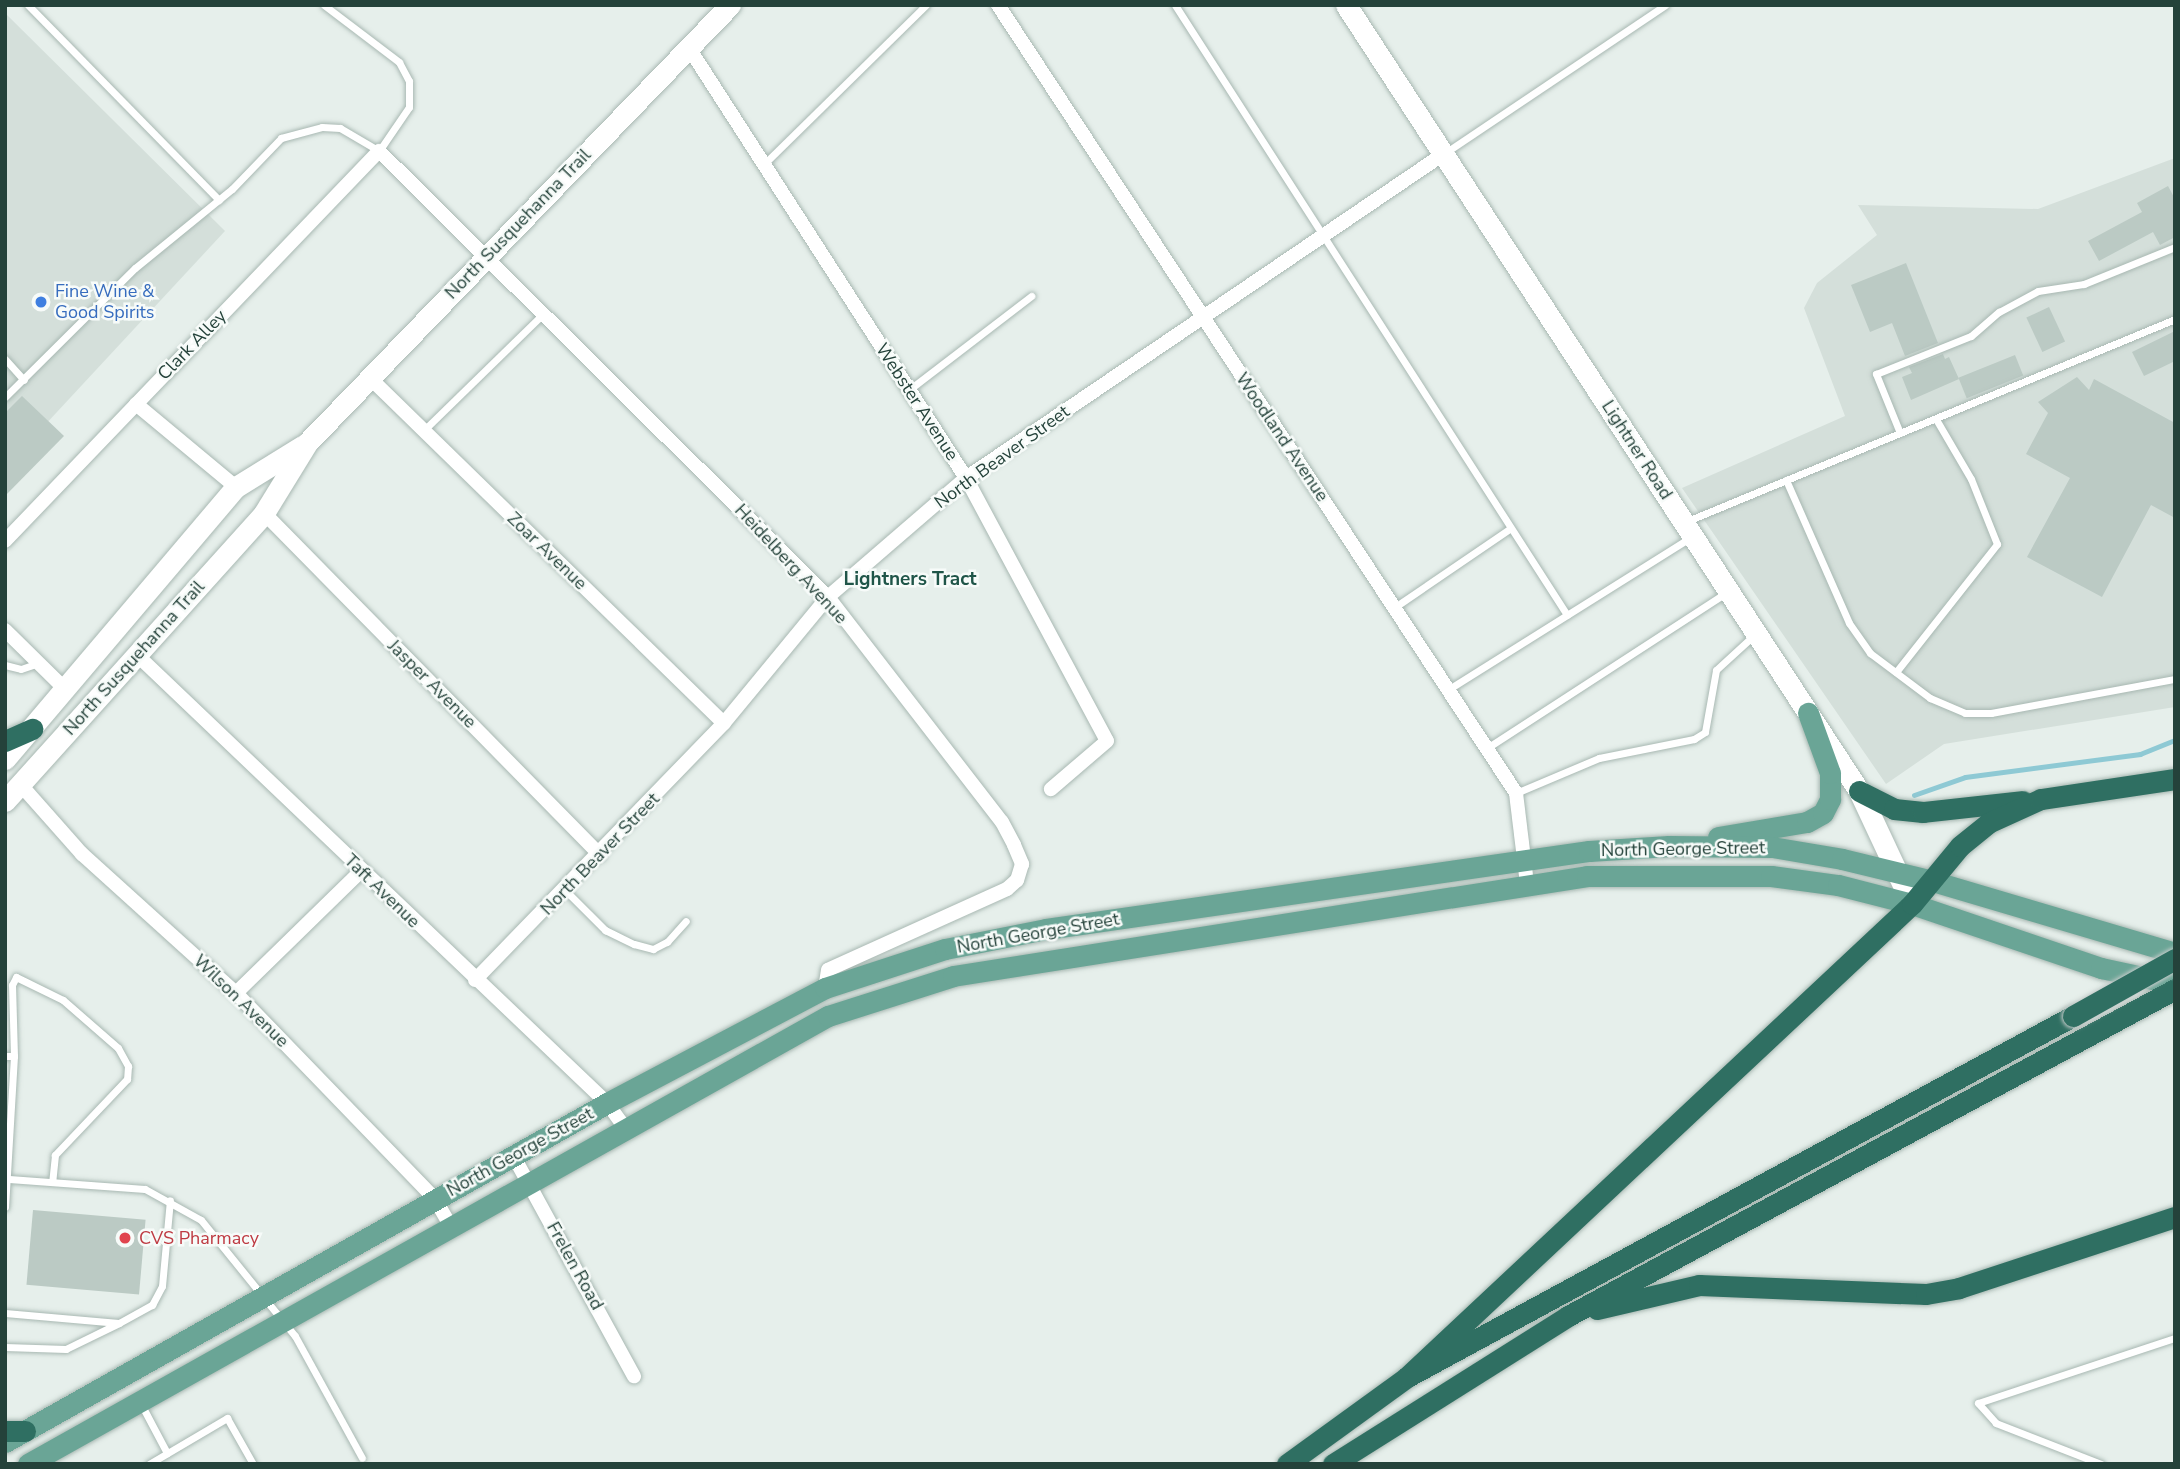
<!DOCTYPE html>
<html>
<head>
<meta charset="utf-8">
<style>
	body { margin:0 }
	#map { position:relative; width:2180px; height:1469px; overflow:hidden; background:#e6efeb; font-family:"Nunito Sans",sans-serif }
	div>[style] { position:absolute }
	[style*='--x'] { left:calc(var(--x)*1px); top:calc(var(--y)*1px); width:calc(var(--w)*1px); rotate:calc(var(--a)*1deg) }
	.built>* { inset:0; background:#d4dfda }
	.stream>* { height:5px; margin:-2.5px; padding:0 2.5px; transform-origin:2.5px; border-radius:2.5px; background:#8ec9d4 }
	.building>* { inset:0; background:#bbcac4; transform-origin:0 0 }
	.roads { filter:drop-shadow(0 0 2px #a8b8b2) drop-shadow(0 0 2px #a8b8b2) }
	.lane>* { height:7px; margin:-3.5px; padding:0 3.5px; transform-origin:3.5px; border-radius:3.5px; background:#fff }
	.street>* { height:14px; margin:-7px; padding:0 7px; transform-origin:7px; border-radius:7px; background:#fff }
	.secondary>* { height:21px; margin:-10.5px; padding:0 10.5px; transform-origin:10.5px; border-radius:10.5px; background:#fff }
	.primary>* { height:21px; margin:-10.5px; padding:0 10.5px; transform-origin:10.5px; border-radius:10.5px; background:#6aa596 }
	.highway>* { height:21px; margin:-10.5px; padding:0 10.5px; transform-origin:10.5px; border-radius:10.5px; background:#2f6f62 }
	.bridges { filter:drop-shadow(0 0 2px #c2cac8) drop-shadow(0 0 2px #c2cac8) }
	.highway-bridge>* { height:21px; margin:-10.5px; padding:0 10.5px; transform-origin:10.5px; border-radius:10.5px; background:#2f6f62 }
	.dots>* { width:19px; height:19px; translate:-50% -50%; box-sizing:border-box; border:4px solid #f7fbf9; border-radius:50% }
	span { translate:-50% -50%; white-space:nowrap; text-align:center; line-height:1.15; -webkit-text-stroke:5px #f7fbf9; paint-order:stroke }
	.street-label { font-size:18px; color:#24423a }
	.shop-label { font-size:18px; color:#366cbe }
	.left { translate:0 -50%; text-align:left }
	.health-label { font-size:18px; color:#be3a42 }
	.neighbourhood-label { font-size:19px; color:#1f5548; font-weight:700 }
	.frame { position:absolute; inset:0; border:7px solid #24423a; pointer-events:none }
</style>
</head>
<body>
<div id="map">
	<div class="built">
		<i style="clip-path:polygon(5px 13px,225px 231px,5px 468px)"></i>
		<i style="clip-path:polygon(2175px 158px,2175px 707px,1944px 744px,1886px 784px,1682px 488px,1845px 416px,1804px 308px,1817px 283px,1877px 235px,1858px 205px,2038px 209px)"></i>
	</div>
	<div class="stream">
		<i style="--x:1914;--y:795;--w:54;--a:-19.4"></i>
		<i style="--x:1965;--y:777;--w:177;--a:-7.5"></i>
		<i style="--x:2140;--y:754;--w:38;--a:-22"></i>
	</div>
	<div class="building">
		<i style="clip-path:polygon(2168px 186px,2175px 199px,2175px 237px,2160px 245px,2153px 232px,2099px 261px,2088px 241px,2142px 212px,2137px 203px)"></i>
		<i style="clip-path:polygon(1906px 263px,1938px 343px,1905px 356px,1892px 323px,1870px 332px,1851px 285px)"></i>
		<i style="left:2049px;top:307px;width:38px;height:25px;rotate:65deg"></i>
		<i style="clip-path:polygon(2175px 331px,2175px 361px,2144px 376px,2132px 352px)"></i>
		<i style="clip-path:polygon(1943px 354px,1945px 359px,1949px 357px,1959px 379px,1911px 400px,1902px 377px,1912px 373px,1909px 367px)"></i>
		<i style="left:2015px;top:355px;width:22px;height:61px;rotate:68deg"></i>
		<i style="clip-path:polygon(2077px 377px,2089px 390px,2094px 379px,2175px 423px,2175px 518px,2151px 505px,2102px 597px,2027px 557px,2070px 478px,2026px 454px,2048px 413px,2038px 402px)"></i>
		<i style="clip-path:polygon(22px 396px,64px 436px,5px 496px,5px 413px)"></i>
		<i style="left:33px;top:1210px;width:113px;height:75px;rotate:5deg"></i>
	</div>
	<div class="roads">
		<div class="lane">
			<i style="--x:28;--y:5;--w:273;--a:45.6"></i>
			<i style="--x:1175;--y:5;--w:725;--a:57.27"></i>
			<i style="--x:1445;--y:153;--w:265;--a:-33.9"></i>
			<i style="--x:764;--y:164;--w:227;--a:-44.5"></i>
			<i style="--x:5;--y:359;--w:28;--a:48"></i>
			<i style="--x:910;--y:389;--w:153;--a:-37.5"></i>
			<i style="--x:5;--y:397;--w:183;--a:-44.8"></i>
			<i style="--x:135;--y:268;--w:125;--a:-39.2"></i>
			<i style="--x:232;--y:189;--w:71;--a:-46.1"></i>
			<i style="--x:281;--y:138;--w:42;--a:-15"></i>
			<i style="--x:322;--y:127;--w:18;--a:3"></i>
			<i style="--x:340;--y:128;--w:45;--a:30.5"></i>
			<i style="--x:379;--y:151;--w:53;--a:-55.7"></i>
			<i style="--x:409;--y:107;--w:26;--a:-90"></i>
			<i style="--x:409;--y:81;--w:21;--a:-118"></i>
			<i style="--x:399;--y:62;--w:94;--a:-142.8"></i>
			<i style="--x:424;--y:430;--w:168;--a:-44.3"></i>
			<i style="--x:1900;--y:433;--w:64;--a:-112.1"></i>
			<i style="--x:1876;--y:374;--w:102;--a:-21.8"></i>
			<i style="--x:1971;--y:336;--w:37;--a:-41"></i>
			<i style="--x:1999;--y:312;--w:44;--a:-28.3"></i>
			<i style="--x:2038;--y:291;--w:47;--a:-8.7"></i>
			<i style="--x:2084;--y:284;--w:98;--a:-22.1"></i>
			<i style="--x:1786;--y:480;--w:156;--a:66.2"></i>
			<i style="--x:1849;--y:623;--w:37;--a:55"></i>
			<i style="--x:1870;--y:653;--w:75;--a:36.9"></i>
			<i style="--x:1930;--y:698;--w:38;--a:23"></i>
			<i style="--x:1965;--y:713;--w:26;--a:0"></i>
			<i style="--x:1991;--y:713;--w:187;--a:-10.5"></i>
			<i style="--x:1685;--y:522;--w:530;--a:-22.5"></i>
			<i style="--x:1395;--y:607;--w:140;--a:-34.3"></i>
			<i style="--x:5;--y:665;--w:16;--a:14"></i>
			<i style="--x:21;--y:669;--w:18;--a:-19"></i>
			<i style="--x:1896;--y:672;--w:163;--a:-51.7"></i>
			<i style="--x:1997;--y:544;--w:70;--a:-111.8"></i>
			<i style="--x:1971;--y:479;--w:69;--a:-120.3"></i>
			<i style="--x:1449;--y:689;--w:286;--a:-32.1"></i>
			<i style="--x:1487;--y:748;--w:285;--a:-33"></i>
			<i style="--x:1516;--y:793;--w:90;--a:-22.9"></i>
			<i style="--x:1599;--y:758;--w:97;--a:-11.3"></i>
			<i style="--x:1694;--y:739;--w:13;--a:-32"></i>
			<i style="--x:1705;--y:732;--w:63;--a:-79.9"></i>
			<i style="--x:1716;--y:670;--w:52;--a:-42.6"></i>
			<i style="--x:565;--y:890;--w:57;--a:45"></i>
			<i style="--x:605;--y:930;--w:32;--a:26"></i>
			<i style="--x:634;--y:944;--w:20;--a:15"></i>
			<i style="--x:653;--y:949;--w:16;--a:-27"></i>
			<i style="--x:667;--y:942;--w:28;--a:-48"></i>
			<i style="--x:5;--y:1056;--w:9;--a:0"></i>
			<i style="--x:14;--y:1056;--w:151;--a:93.4"></i>
			<i style="--x:14;--y:1056;--w:71;--a:-91.6"></i>
			<i style="--x:12;--y:985;--w:9;--a:-63"></i>
			<i style="--x:16;--y:977;--w:52;--a:26.1"></i>
			<i style="--x:63;--y:1000;--w:73;--a:41.1"></i>
			<i style="--x:118;--y:1048;--w:21;--a:61"></i>
			<i style="--x:128;--y:1066;--w:13;--a:94"></i>
			<i style="--x:127;--y:1079;--w:105;--a:133.5"></i>
			<i style="--x:55;--y:1155;--w:27;--a:96"></i>
			<i style="--x:9;--y:1179;--w:136;--a:4.2"></i>
			<i style="--x:145;--y:1189;--w:64;--a:29"></i>
			<i style="--x:201;--y:1220;--w:149;--a:51"></i>
			<i style="--x:295;--y:1336;--w:139;--a:61.2"></i>
			<i style="--x:5;--y:1313;--w:114;--a:5"></i>
			<i style="--x:119;--y:1323;--w:59;--a:153.9"></i>
			<i style="--x:66;--y:1349;--w:61;--a:-178.1"></i>
			<i style="--x:119;--y:1323;--w:38;--a:-29"></i>
			<i style="--x:152;--y:1305;--w:21;--a:-62"></i>
			<i style="--x:162;--y:1286;--w:86;--a:-84.7"></i>
			<i style="--x:140;--y:1402;--w:58;--a:62.1"></i>
			<i style="--x:149;--y:1464;--w:91;--a:-30.5"></i>
			<i style="--x:227;--y:1418;--w:53;--a:60.5"></i>
			<i style="--x:2101;--y:1464;--w:113;--a:-158.7"></i>
			<i style="--x:1996;--y:1423;--w:27;--a:-132"></i>
			<i style="--x:1978;--y:1403;--w:207;--a:-18.3"></i>
		</div>
		<div class="street">
			<i style="--x:998;--y:5;--w:943;--a:56.68"></i>
			<i style="--x:1516;--y:793;--w:92;--a:83.1"></i>
			<i style="--x:689;--y:48;--w:511;--a:57.21"></i>
			<i style="--x:966;--y:478;--w:298;--a:61.8"></i>
			<i style="--x:1107;--y:741;--w:74;--a:139.4"></i>
			<i style="--x:370;--y:378;--w:494;--a:44.3"></i>
			<i style="--x:136;--y:404;--w:130;--a:39.7"></i>
			<i style="--x:264;--y:513;--w:479;--a:45.5"></i>
			<i style="--x:5;--y:541;--w:540;--a:-46.2"></i>
			<i style="--x:379;--y:151;--w:633;--a:44.81"></i>
			<i style="--x:828;--y:597;--w:284;--a:52.3"></i>
			<i style="--x:1002;--y:822;--w:26;--a:62"></i>
			<i style="--x:1014;--y:845;--w:21;--a:67"></i>
			<i style="--x:1022;--y:864;--w:17;--a:107"></i>
			<i style="--x:1017;--y:880;--w:13;--a:138"></i>
			<i style="--x:1007;--y:889;--w:196;--a:155.7"></i>
			<i style="--x:828;--y:970;--w:18;--a:99"></i>
			<i style="--x:5;--y:630;--w:83;--a:44.5"></i>
			<i style="--x:136;--y:654;--w:651;--a:43.63"></i>
			<i style="--x:607;--y:1103;--w:32;--a:54"></i>
			<i style="--x:20;--y:784;--w:94;--a:48.5"></i>
			<i style="--x:82;--y:854;--w:207;--a:42.1"></i>
			<i style="--x:236;--y:993;--w:286;--a:46"></i>
			<i style="--x:435;--y:1199;--w:32;--a:60"></i>
			<i style="--x:475;--y:980;--w:358;--a:-45.9"></i>
			<i style="--x:724;--y:723;--w:163;--a:-50.5"></i>
			<i style="--x:828;--y:597;--w:182;--a:-40.8"></i>
			<i style="--x:966;--y:478;--w:575;--a:-34.16"></i>
			<i style="--x:236;--y:993;--w:175;--a:-44.3"></i>
			<i style="--x:514;--y:1157;--w:250;--a:61.3"></i>
		</div>
		<div class="secondary">
			<i style="--x:1346;--y:5;--w:939;--a:56.87"></i>
			<i style="--x:1859;--y:791;--w:125;--a:64.9"></i>
			<i style="--x:5;--y:759;--w:357;--a:-49.7"></i>
			<i style="--x:236;--y:487;--w:78;--a:-31.8"></i>
			<i style="--x:5;--y:801;--w:387;--a:-48"></i>
			<i style="--x:264;--y:513;--w:82;--a:-58.4"></i>
			<i style="--x:307;--y:443;--w:609;--a:-46"></i>
		</div>
		<div class="primary">
			<i style="--x:1718;--y:837;--w:90;--a:-9.6"></i>
			<i style="--x:1807;--y:822;--w:18;--a:-29"></i>
			<i style="--x:1823;--y:813;--w:16;--a:-63"></i>
			<i style="--x:1830;--y:799;--w:26;--a:-90"></i>
			<i style="--x:1830;--y:773;--w:64;--a:-110.1"></i>
			<i style="--x:5;--y:1442;--w:691;--a:-29.38"></i>
			<i style="--x:607;--y:1103;--w:246;--a:-27.8"></i>
			<i style="--x:825;--y:988;--w:126;--a:-18"></i>
			<i style="--x:945;--y:949;--w:103;--a:-11.2"></i>
			<i style="--x:1046;--y:929;--w:549;--a:-8.17"></i>
			<i style="--x:1589;--y:851;--w:80;--a:-3.6"></i>
			<i style="--x:1669;--y:846;--w:103;--a:0.6"></i>
			<i style="--x:1772;--y:847;--w:71;--a:9.7"></i>
			<i style="--x:1842;--y:859;--w:89;--a:13.6"></i>
			<i style="--x:1929;--y:880;--w:257;--a:16.5"></i>
			<i style="--x:28;--y:1464;--w:917;--a:-29.25"></i>
			<i style="--x:828;--y:1016;--w:131;--a:-17.7"></i>
			<i style="--x:953;--y:976;--w:642;--a:-8.96"></i>
			<i style="--x:1587;--y:876;--w:184;--a:0"></i>
			<i style="--x:1771;--y:876;--w:68;--a:7.7"></i>
			<i style="--x:1838;--y:885;--w:76;--a:14.4"></i>
			<i style="--x:1912;--y:904;--w:200;--a:18.7"></i>
			<i style="--x:2101;--y:968;--w:76;--a:12.2"></i>
		</div>
		<div class="highway">
			<i style="--x:5;--y:741;--w:30;--a:-24"></i>
			<i style="--x:1859;--y:791;--w:39;--a:27"></i>
			<i style="--x:1894;--y:809;--w:29;--a:6"></i>
			<i style="--x:1923;--y:812;--w:100;--a:-6.3"></i>
			<i style="--x:1597;--y:1309;--w:105;--a:-13.2"></i>
			<i style="--x:1699;--y:1285;--w:227;--a:2.3"></i>
			<i style="--x:1926;--y:1294;--w:34;--a:-10"></i>
			<i style="--x:1959;--y:1288;--w:227;--a:-18.2"></i>
			<i style="--x:1407;--y:1377;--w:692;--a:-43.13"></i>
			<i style="--x:1912;--y:904;--w:75;--a:-50.4"></i>
			<i style="--x:1960;--y:846;--w:36;--a:-39"></i>
			<i style="--x:1988;--y:823;--w:58;--a:-24.4"></i>
			<i style="--x:2041;--y:799;--w:135;--a:-8.5"></i>
			<i style="--x:5;--y:1431;--w:20;--a:0"></i>
			<i style="--x:1287;--y:1464;--w:148;--a:-35.9"></i>
			<i style="--x:1407;--y:1377;--w:758;--a:-28.46"></i>
			<i style="--x:1333;--y:1464;--w:278;--a:-32.2"></i>
			<i style="--x:1568;--y:1316;--w:689;--a:-28.31"></i>
		</div>
	</div>
	<div class="bridges">
		<div class="highway-bridge">
			<i style="--x:2073;--y:1016;--w:117;--a:-29.2"></i>
		</div>
	</div>
	<div class="dots">
		<i style="left:41px;top:302px;background:#3f7fe0"></i>
		<i style="left:125px;top:1238px;background:#e0444e"></i>
	</div>
	<div class="street-label">
		<span style="left:518px;top:224px;rotate:-46deg">North Susquehanna Trail</span>
		<span style="left:192px;top:345px;rotate:-46deg">Clark Alley</span>
		<span style="left:917px;top:402px;rotate:57deg">Webster Avenue</span>
		<span style="left:1282px;top:437px;rotate:56deg">Woodland Avenue</span>
		<span style="left:1637px;top:450px;rotate:57deg">Lightner Road</span>
		<span style="left:1002px;top:457px;rotate:-36deg">North Beaver Street</span>
		<span style="left:547px;top:551px;rotate:44deg">Zoar Avenue</span>
		<span style="left:791px;top:564px;rotate:47deg">Heidelberg Avenue</span>
		<span style="left:134px;top:658px;rotate:-48deg">North Susquehanna Trail</span>
		<span style="left:432px;top:684px;rotate:45deg">Jasper Avenue</span>
		<span style="left:1683px;top:849px;rotate:-1deg">North George Street</span>
		<span style="left:600px;top:854px;rotate:-46deg">North Beaver Street</span>
		<span style="left:382px;top:891px;rotate:44deg">Taft Avenue</span>
		<span style="left:1038px;top:933px;rotate:-10deg">North George Street</span>
		<span style="left:241px;top:1001px;rotate:44deg">Wilson Avenue</span>
		<span style="left:520px;top:1152px;rotate:-29deg">North George Street</span>
		<span style="left:575px;top:1266px;rotate:61deg">Frelen Road</span>
	</div>
	<div class="shop-label">
		<span class="left" style="left:55px;top:302px">Fine Wine &amp;<br>Good Spirits</span>
	</div>
	<div class="health-label">
		<span class="left" style="left:139px;top:1238px">CVS Pharmacy</span>
	</div>
	<div class="neighbourhood-label">
		<span style="left:910px;top:580px">Lightners Tract</span>
	</div>
	<div class="frame"></div>
</div>
</body>
</html>
